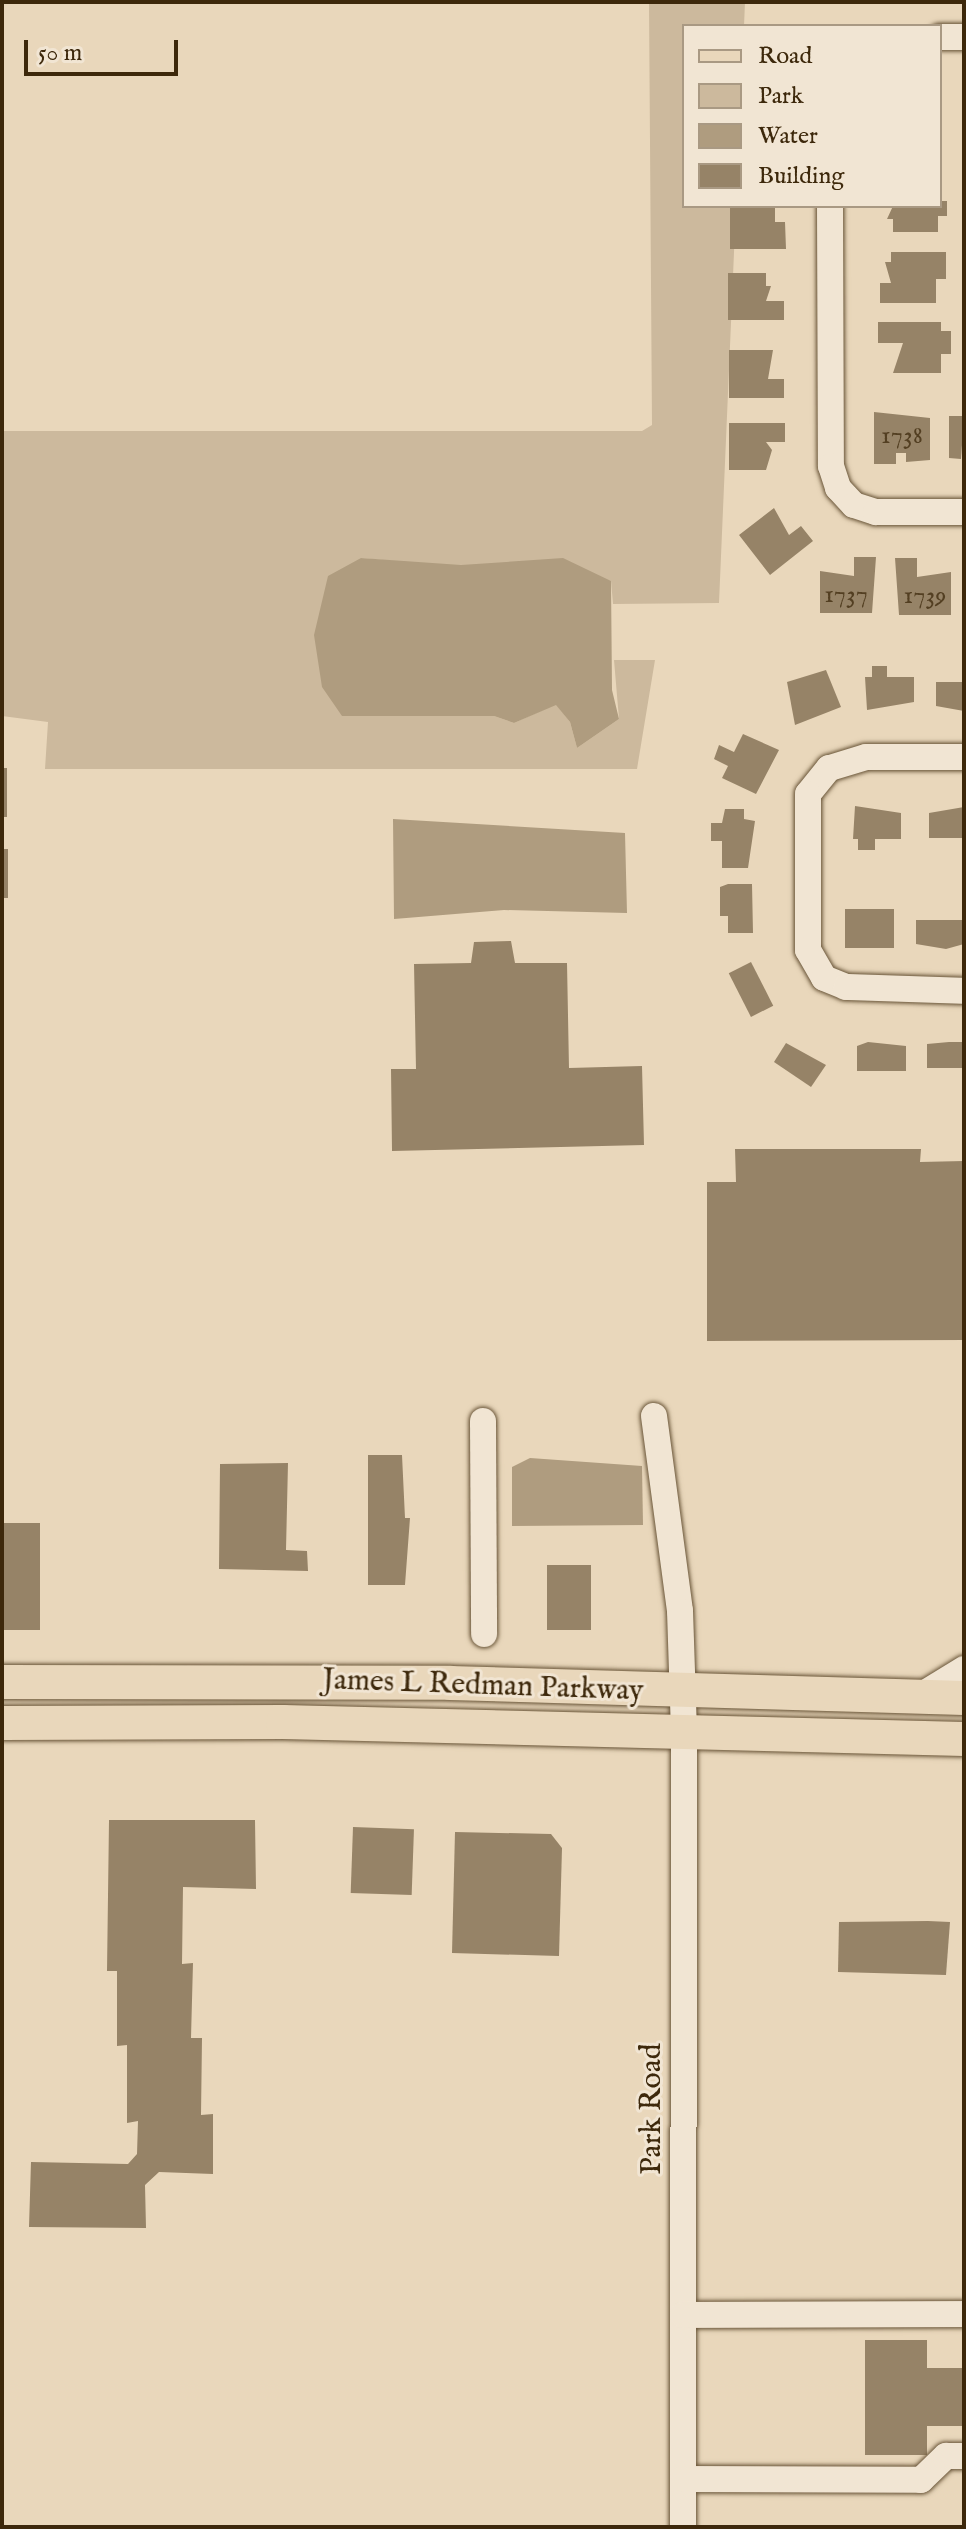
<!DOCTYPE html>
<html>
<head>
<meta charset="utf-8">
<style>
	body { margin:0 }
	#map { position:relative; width:966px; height:2529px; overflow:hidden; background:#e9d7bb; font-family:"IM FELL English",serif }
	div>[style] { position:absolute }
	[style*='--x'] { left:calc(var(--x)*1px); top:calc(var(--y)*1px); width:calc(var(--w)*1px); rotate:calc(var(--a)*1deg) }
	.green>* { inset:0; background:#ccb99d }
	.water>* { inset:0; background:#af9c7f }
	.building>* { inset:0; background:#968367; transform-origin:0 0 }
	.roads { filter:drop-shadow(0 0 2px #685437) drop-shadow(0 0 2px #685437) }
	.minor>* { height:26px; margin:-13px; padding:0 13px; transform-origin:13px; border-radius:13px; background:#f1e5d3 }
	.major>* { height:34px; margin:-17px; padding:0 17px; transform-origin:17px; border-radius:17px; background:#e9d7bb }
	span { translate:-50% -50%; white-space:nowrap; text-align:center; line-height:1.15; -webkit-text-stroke:6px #f1e5d3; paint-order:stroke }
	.number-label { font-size:26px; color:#533f22 }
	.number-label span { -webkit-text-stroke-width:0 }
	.street-label { font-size:30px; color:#3d280b }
	.frame { position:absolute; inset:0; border:4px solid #3d280b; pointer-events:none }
	.legend { position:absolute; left:682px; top:24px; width:260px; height:184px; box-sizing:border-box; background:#f1e5d3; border:2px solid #a99983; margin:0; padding:10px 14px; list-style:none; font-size:24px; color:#3d280b }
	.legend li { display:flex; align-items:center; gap:16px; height:40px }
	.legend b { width:40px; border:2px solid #a99983 }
	.scale { position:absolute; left:24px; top:40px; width:154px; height:36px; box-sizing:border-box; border:4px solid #3d280b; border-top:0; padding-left:10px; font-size:24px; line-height:28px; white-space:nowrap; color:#3d280b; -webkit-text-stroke:6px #f1e5d3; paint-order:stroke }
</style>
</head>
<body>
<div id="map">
	<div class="green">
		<i style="clip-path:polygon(649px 2px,745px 2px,744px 26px,684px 26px,684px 206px,736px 206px,719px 603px,613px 604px,611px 581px,361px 558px,342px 716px,494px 716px,514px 723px,556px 704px,570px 722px,577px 748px,619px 719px,614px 660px,655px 660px,637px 769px,45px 769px,48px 722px,2px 716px,2px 431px,642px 431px,652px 425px)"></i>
	</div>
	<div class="water">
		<i style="clip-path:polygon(361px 558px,461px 565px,563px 558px,611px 581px,612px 690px,619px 719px,577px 748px,570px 722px,556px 705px,514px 723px,494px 716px,342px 716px,322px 687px,314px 635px,328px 576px)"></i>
		<i style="clip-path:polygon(393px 819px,625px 833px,627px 913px,504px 910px,394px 919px)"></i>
		<i style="clip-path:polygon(530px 1458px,642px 1466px,643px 1525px,512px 1526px,512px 1467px)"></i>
	</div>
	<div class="building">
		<i style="clip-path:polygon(940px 201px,947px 201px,947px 216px,938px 216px,938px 232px,893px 232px,893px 219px,887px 219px,893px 206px,940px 206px)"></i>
		<i style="clip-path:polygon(775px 206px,775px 222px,785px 222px,786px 249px,730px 249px,730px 207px)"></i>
		<i style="clip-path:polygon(891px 252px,946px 252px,946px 279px,936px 279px,936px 303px,880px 303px,880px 283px,891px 283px,885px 262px,891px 262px)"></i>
		<i style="clip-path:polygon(728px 273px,766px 273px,766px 286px,771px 286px,766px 301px,784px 301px,784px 320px,728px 320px)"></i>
		<i style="clip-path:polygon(878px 322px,941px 322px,941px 331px,951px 331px,951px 354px,941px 354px,941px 373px,893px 373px,903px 343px,878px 343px)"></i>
		<i style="clip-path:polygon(729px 350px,773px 350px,768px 379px,784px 379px,784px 398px,729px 398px)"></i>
		<i style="clip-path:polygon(874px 412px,930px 418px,930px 460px,906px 462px,906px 453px,896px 453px,896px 464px,874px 464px)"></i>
		<i style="clip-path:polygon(949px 416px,964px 416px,961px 459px,949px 458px)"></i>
		<i style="clip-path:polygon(729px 423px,785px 423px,785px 442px,766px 442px,772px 450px,766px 470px,729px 470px)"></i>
		<i style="clip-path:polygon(774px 508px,789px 535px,801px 526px,813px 541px,770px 575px,739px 535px)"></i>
		<i style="clip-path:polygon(854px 557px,876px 557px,872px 613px,820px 613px,820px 571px,854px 576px)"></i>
		<i style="clip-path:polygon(895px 558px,917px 558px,917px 577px,951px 572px,951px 615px,899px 615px)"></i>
		<i style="clip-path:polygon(872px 666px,887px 666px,887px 677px,914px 677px,914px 702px,867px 710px,865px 677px,872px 677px)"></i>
		<i style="clip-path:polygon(826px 670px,841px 707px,795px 725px,787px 682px)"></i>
		<i style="clip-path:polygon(936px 682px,964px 682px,964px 711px,936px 706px)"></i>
		<i style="clip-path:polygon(743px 734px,779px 750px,756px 794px,722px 778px,728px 766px,714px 759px,719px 745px,734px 752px)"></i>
		<i style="left:2px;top:768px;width:5px;height:49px"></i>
		<i style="clip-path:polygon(855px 806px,901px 813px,901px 839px,875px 839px,875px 850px,858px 850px,858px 839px,853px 839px)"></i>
		<i style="clip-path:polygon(964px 807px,964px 838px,929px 838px,929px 813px)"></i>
		<i style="clip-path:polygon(725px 809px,744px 809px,744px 819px,755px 821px,748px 868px,722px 868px,722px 841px,711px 841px,711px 823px,722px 823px)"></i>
		<i style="left:2px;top:849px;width:6px;height:49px"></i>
		<i style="clip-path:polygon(728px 884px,752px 884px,753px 933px,728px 933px,728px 916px,720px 916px,720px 887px)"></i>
		<i style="left:894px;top:909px;width:39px;height:49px;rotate:90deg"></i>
		<i style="clip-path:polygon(916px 920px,964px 920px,964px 944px,946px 949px,916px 944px)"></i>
		<i style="clip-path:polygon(511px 941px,515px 963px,567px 963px,569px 1068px,642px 1066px,644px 1145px,392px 1151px,391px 1069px,416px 1069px,414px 964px,471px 963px,474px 942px)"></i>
		<i style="left:751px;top:962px;width:49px;height:25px;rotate:63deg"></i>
		<i style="clip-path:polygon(868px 1042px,906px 1046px,906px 1071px,857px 1071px,857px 1046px)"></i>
		<i style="clip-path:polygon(949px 1042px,964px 1042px,964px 1068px,927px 1068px,927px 1044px)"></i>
		<i style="clip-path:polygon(786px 1043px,826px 1065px,811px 1087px,774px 1062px)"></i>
		<i style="clip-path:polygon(735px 1149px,921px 1149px,920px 1162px,964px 1161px,964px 1340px,707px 1341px,707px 1182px,736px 1182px)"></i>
		<i style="clip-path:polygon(368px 1455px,402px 1455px,405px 1518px,410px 1518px,405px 1585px,368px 1585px)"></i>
		<i style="clip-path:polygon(288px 1463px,286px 1550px,307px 1551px,308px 1571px,219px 1569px,220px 1464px)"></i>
		<i style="left:2px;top:1523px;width:38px;height:107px"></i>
		<i style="left:547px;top:1565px;width:44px;height:65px"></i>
		<i style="clip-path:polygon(109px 1820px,255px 1820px,256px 1889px,183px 1887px,182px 1964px,193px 1963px,191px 2038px,202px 2038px,201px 2115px,213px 2114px,213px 2174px,159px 2172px,145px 2185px,146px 2228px,29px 2227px,31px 2162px,128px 2164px,137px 2154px,138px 2121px,127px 2123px,127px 2045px,117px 2046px,117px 1971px,107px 1971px)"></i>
		<i style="left:353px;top:1827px;width:61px;height:66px;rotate:2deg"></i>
		<i style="clip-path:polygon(455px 1832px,551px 1834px,562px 1848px,559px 1956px,452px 1953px)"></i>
		<i style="clip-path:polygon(928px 1921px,950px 1922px,946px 1975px,838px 1972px,839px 1922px)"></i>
		<i style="clip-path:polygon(865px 2340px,927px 2340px,927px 2368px,964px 2368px,964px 2426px,927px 2426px,927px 2455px,865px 2455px)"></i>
	</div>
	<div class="roads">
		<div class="minor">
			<i style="--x:940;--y:37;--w:24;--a:0"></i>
			<i style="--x:830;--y:206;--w:260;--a:89.8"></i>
			<i style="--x:831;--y:466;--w:23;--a:72"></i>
			<i style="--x:838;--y:488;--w:23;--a:47"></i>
			<i style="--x:854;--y:505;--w:23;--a:18"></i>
			<i style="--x:876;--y:512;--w:88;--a:0"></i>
			<i style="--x:964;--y:757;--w:98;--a:180"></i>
			<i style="--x:866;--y:757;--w:39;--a:163"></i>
			<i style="--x:829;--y:768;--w:33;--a:129"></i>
			<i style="--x:808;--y:794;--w:156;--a:90"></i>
			<i style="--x:808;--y:950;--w:32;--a:60"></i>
			<i style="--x:824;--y:978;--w:24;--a:22"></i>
			<i style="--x:846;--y:987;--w:118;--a:1.9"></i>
			<i style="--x:654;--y:1416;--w:197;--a:82.4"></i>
			<i style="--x:680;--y:1611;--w:119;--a:88.1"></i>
			<i style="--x:684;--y:1730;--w:797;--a:90.07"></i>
			<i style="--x:483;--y:1421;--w:213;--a:89.7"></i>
			<i style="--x:920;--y:1696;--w:52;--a:-31.5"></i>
			<i style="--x:683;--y:2315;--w:281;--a:-0.2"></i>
			<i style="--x:683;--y:2479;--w:238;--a:0.2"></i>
			<i style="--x:921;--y:2480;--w:35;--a:-44"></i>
			<i style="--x:946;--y:2456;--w:18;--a:0"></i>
		</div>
		<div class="major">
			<i style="--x:2;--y:1682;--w:448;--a:0.1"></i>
			<i style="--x:450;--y:1683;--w:514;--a:1.67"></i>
			<i style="--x:2;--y:1723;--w:281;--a:-0.2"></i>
			<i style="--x:283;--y:1722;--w:681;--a:1.43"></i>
		</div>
	</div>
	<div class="number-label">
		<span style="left:902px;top:436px">1738</span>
		<span style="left:846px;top:595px">1737</span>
		<span style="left:925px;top:596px">1739</span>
	</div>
	<div class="street-label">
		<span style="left:483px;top:1686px;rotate:2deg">James L Redman Parkway</span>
		<span style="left:652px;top:2109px;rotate:-90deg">Park Road</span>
	</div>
	<div class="frame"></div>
	<ul class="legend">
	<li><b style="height:10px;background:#e9d7bb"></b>Road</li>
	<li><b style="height:22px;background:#ccb99d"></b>Park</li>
	<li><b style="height:22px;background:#af9c7f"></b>Water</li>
	<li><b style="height:22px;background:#968367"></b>Building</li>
	</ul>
	<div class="scale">50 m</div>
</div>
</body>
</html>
